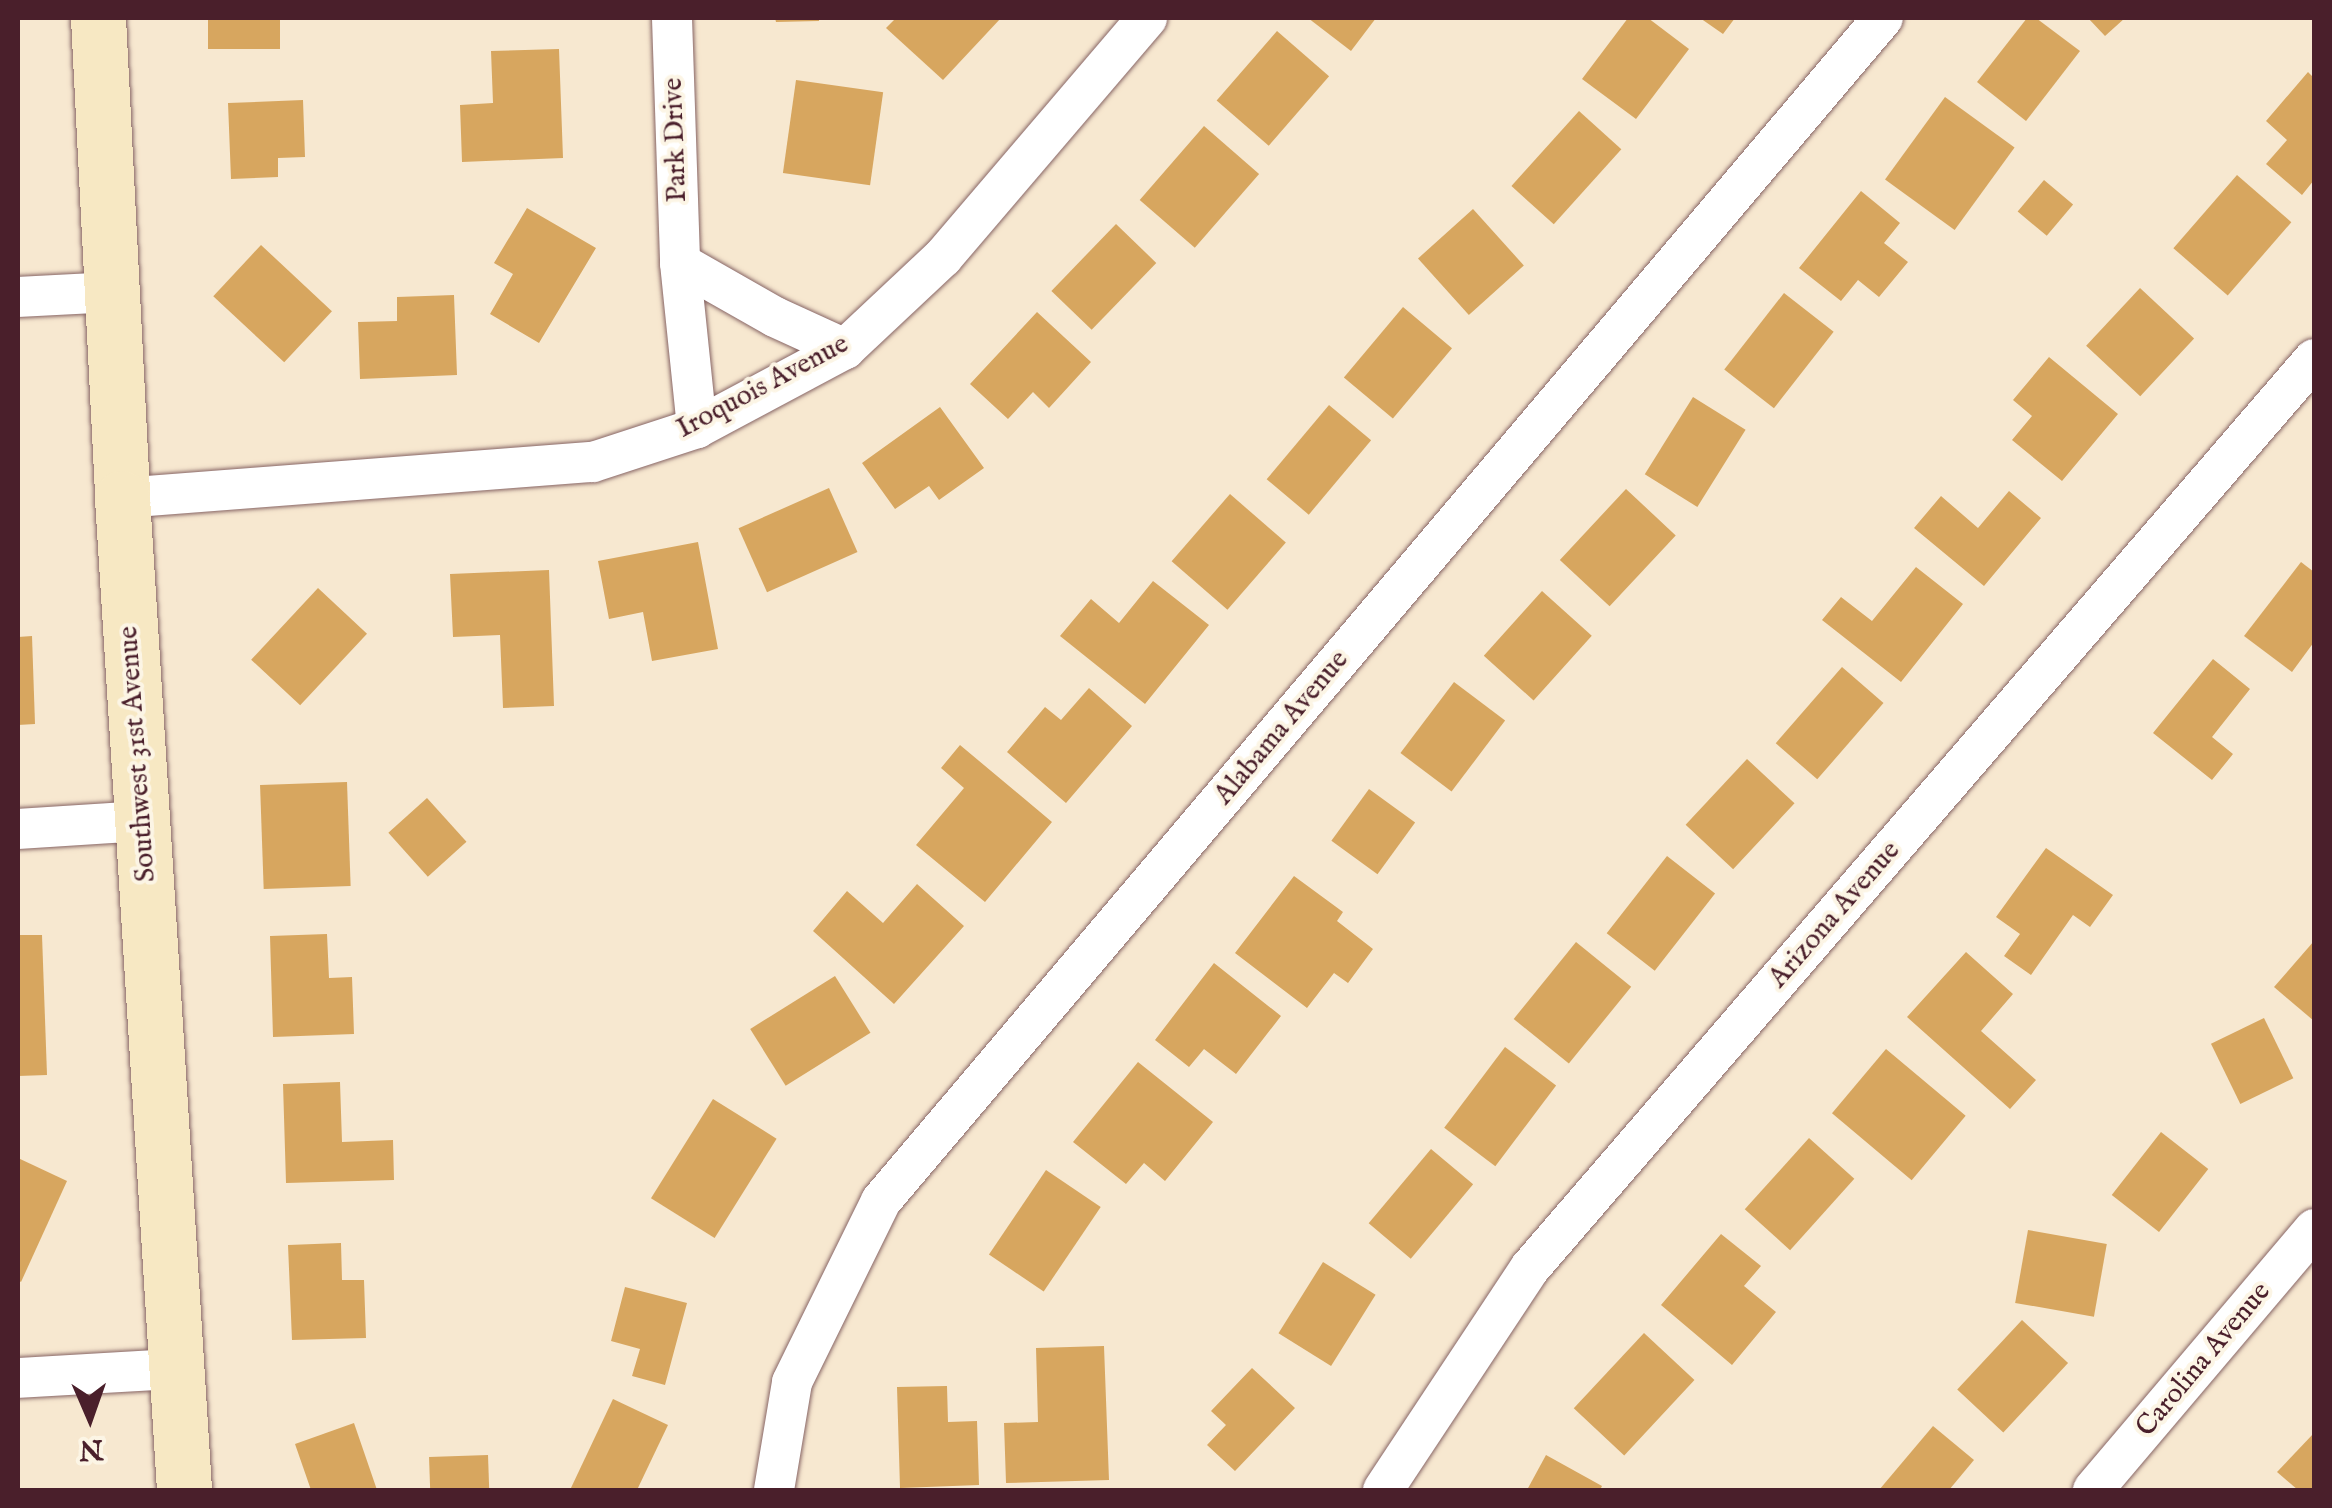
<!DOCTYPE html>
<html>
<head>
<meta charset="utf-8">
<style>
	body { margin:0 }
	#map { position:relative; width:2332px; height:1508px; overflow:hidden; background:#f7e8d0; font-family:"IM FELL English",serif }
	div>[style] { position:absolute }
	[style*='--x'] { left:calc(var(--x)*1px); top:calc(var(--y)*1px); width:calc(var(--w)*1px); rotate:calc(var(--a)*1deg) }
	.building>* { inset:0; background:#d7a65f; transform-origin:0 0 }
	.roads { filter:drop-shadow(0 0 2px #876565) drop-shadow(0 0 2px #876565) }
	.minor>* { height:40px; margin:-20px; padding:0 20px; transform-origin:20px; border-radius:20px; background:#fff }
	.secondary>* { height:55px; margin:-27.5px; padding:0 27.5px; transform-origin:27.5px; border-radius:27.5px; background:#f7e8c3 }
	span { translate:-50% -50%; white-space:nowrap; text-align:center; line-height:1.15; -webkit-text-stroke:8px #fcf5e5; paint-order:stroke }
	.street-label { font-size:28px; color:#4a1f2b }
	.frame { position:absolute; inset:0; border:20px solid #4a1f2b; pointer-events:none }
	.north { position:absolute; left:40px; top:1368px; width:100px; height:100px; -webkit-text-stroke:8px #fcf5e5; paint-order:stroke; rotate:178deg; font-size:28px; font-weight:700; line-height:40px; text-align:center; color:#4a1f2b }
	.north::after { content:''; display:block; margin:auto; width:35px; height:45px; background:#4a1f2b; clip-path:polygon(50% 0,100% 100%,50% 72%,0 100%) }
</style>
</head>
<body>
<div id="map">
	<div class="building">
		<i style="left:208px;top:18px;width:72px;height:31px"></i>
		<i style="clip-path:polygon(775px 18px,819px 18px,819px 21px,776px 22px)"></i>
		<i style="clip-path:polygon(896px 18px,1001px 18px,943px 80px,886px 28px)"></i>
		<i style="clip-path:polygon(1308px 18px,1376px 18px,1351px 51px)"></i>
		<i style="clip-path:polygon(1628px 18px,1648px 18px,1689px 49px,1636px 119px,1582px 79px)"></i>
		<i style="clip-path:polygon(1700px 18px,1735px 18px,1723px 34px)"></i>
		<i style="clip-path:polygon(2027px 18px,2036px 18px,2080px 51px,2026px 121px,1977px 82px)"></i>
		<i style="clip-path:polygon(2088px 18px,2125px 18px,2105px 36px)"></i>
		<i style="left:1277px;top:31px;width:69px;height:92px;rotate:41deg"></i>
		<i style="clip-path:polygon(559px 49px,563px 158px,462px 162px,460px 105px,493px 103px,491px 51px)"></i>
		<i style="clip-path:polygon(2308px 72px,2314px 78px,2314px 180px,2302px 195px,2266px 164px,2287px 140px,2266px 121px)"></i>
		<i style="left:796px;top:80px;width:88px;height:94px;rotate:8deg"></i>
		<i style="left:1945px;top:97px;width:86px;height:102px;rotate:36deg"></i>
		<i style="clip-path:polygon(303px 100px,305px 157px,278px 158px,278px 177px,231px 179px,228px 103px)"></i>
		<i style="left:1579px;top:111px;width:57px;height:101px;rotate:42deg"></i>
		<i style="left:1204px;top:126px;width:73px;height:98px;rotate:41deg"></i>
		<i style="left:2237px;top:175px;width:72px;height:97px;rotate:41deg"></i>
		<i style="left:2044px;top:180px;width:38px;height:41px;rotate:40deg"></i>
		<i style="clip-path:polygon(1861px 191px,1900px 223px,1884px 243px,1908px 262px,1879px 297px,1858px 280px,1841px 301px,1799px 268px)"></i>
		<i style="clip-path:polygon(527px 208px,596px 248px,539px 343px,490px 314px,513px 274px,494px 263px)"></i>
		<i style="left:1473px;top:209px;width:76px;height:74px;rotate:48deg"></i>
		<i style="left:1116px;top:224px;width:56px;height:93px;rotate:44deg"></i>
		<i style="left:261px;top:245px;width:97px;height:70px;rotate:43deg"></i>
		<i style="left:2140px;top:288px;width:74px;height:79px;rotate:43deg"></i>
		<i style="left:1784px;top:293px;width:63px;height:97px;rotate:38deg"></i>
		<i style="clip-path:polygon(454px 295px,457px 375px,360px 379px,358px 322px,397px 321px,397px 297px)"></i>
		<i style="left:1403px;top:307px;width:64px;height:92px;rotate:40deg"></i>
		<i style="clip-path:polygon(1037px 312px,1091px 362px,1049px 408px,1033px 392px,1008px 419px,970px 384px)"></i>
		<i style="clip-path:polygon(2049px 357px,2118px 414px,2062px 481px,2012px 440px,2032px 416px,2013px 400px)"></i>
		<i style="left:1693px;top:397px;width:62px;height:91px;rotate:32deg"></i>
		<i style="left:1329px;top:405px;width:55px;height:97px;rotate:40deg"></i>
		<i style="clip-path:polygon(940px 407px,984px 468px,939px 500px,929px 486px,895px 509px,862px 463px)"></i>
		<i style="left:829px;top:488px;width:70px;height:99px;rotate:66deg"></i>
		<i style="left:1626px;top:489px;width:68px;height:97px;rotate:43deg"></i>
		<i style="clip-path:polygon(2009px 491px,2041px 518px,1984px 586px,1914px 528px,1941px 496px,1978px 528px)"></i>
		<i style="left:1230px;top:494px;width:74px;height:89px;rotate:41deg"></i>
		<i style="clip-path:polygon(698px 542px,718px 649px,652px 661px,643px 612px,609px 619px,598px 561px)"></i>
		<i style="clip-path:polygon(2301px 562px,2314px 572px,2314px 642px,2292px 672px,2244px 636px)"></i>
		<i style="clip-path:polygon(1916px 567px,1963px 604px,1901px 682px,1822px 620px,1841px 597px,1872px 621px)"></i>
		<i style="clip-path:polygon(549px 570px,554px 706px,503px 708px,500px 635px,453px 637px,450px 574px)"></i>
		<i style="clip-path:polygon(1153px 581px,1209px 625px,1145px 704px,1060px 636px,1091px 599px,1119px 623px)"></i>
		<i style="left:318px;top:588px;width:67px;height:98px;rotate:43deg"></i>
		<i style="left:1542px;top:591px;width:67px;height:87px;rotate:42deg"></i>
		<i style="clip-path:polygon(32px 636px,35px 724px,18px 725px,18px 637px)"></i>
		<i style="clip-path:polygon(2213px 659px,2250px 689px,2212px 737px,2233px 754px,2212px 780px,2153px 733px)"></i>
		<i style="left:1842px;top:667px;width:55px;height:101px;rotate:41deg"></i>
		<i style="left:1454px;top:682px;width:64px;height:89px;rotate:37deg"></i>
		<i style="clip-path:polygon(1089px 688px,1132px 726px,1066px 803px,1007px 752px,1045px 707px,1061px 720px)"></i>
		<i style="clip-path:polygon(960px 745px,1052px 822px,985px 902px,916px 845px,964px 788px,941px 768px)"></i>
		<i style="left:1747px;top:759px;width:65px;height:90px;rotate:43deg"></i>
		<i style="left:347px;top:782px;width:104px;height:87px;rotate:88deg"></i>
		<i style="left:1369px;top:789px;width:57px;height:64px;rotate:36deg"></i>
		<i style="left:427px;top:798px;width:59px;height:52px;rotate:48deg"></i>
		<i style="clip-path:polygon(2046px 848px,2113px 895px,2090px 927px,2073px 915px,2031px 975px,2004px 956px,2020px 934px,1996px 917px)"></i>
		<i style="left:1667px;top:856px;width:61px;height:98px;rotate:38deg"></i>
		<i style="clip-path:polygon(1294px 876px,1343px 912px,1337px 921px,1373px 949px,1348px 983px,1334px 973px,1307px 1008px,1235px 953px)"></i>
		<i style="clip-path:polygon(917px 884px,964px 926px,894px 1004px,813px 931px,847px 891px,883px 923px)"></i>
		<i style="clip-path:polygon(327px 934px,329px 978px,352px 977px,354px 1034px,273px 1037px,270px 936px)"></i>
		<i style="clip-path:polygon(18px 935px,42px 935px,47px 1075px,18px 1076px)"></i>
		<i style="clip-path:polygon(2314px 941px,2314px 1021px,2274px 987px)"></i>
		<i style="left:1576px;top:942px;width:71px;height:99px;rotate:39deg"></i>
		<i style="clip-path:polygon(1966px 952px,2013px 994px,1981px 1031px,2036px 1080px,2010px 1109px,1907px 1017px)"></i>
		<i style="clip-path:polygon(1214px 963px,1281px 1016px,1236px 1074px,1204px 1049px,1189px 1067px,1155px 1040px)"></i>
		<i style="left:835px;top:976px;width:67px;height:100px;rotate:58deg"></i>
		<i style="left:2264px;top:1018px;width:67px;height:59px;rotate:64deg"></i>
		<i style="left:1505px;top:1047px;width:64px;height:101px;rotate:37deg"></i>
		<i style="left:1886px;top:1049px;width:104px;height:84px;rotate:40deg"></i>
		<i style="clip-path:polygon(1138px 1062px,1213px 1122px,1165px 1181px,1144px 1163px,1126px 1184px,1073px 1142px)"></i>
		<i style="clip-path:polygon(340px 1082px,342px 1142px,393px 1140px,394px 1180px,286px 1183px,283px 1084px)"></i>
		<i style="left:713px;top:1099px;width:75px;height:117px;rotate:32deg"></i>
		<i style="left:2161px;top:1132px;width:60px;height:80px;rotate:38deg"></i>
		<i style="left:1809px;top:1138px;width:61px;height:96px;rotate:42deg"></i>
		<i style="left:1431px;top:1149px;width:55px;height:97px;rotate:40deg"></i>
		<i style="clip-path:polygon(18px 1158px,67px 1181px,21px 1282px,18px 1280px)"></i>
		<i style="left:1046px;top:1170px;width:66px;height:102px;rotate:34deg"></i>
		<i style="left:2028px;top:1230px;width:80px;height:74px;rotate:10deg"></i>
		<i style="clip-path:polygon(1721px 1234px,1761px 1266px,1744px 1286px,1776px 1312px,1732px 1365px,1661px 1305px)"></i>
		<i style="clip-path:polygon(341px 1243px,342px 1280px,364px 1280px,366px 1338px,292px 1340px,288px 1245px)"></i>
		<i style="left:1323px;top:1262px;width:62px;height:84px;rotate:32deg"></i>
		<i style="clip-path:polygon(625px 1287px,687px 1303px,665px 1385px,632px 1376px,640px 1349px,611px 1341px)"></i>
		<i style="left:2022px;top:1320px;width:63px;height:95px;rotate:43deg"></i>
		<i style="left:1644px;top:1333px;width:69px;height:103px;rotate:43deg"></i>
		<i style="clip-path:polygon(1104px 1346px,1109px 1480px,1006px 1483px,1004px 1423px,1038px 1422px,1036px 1348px)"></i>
		<i style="clip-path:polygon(1252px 1368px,1295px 1408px,1235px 1471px,1207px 1445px,1226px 1425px,1211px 1411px)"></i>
		<i style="clip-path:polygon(947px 1386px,948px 1422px,977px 1421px,979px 1485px,900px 1488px,897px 1387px)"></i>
		<i style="clip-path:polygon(613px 1399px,668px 1425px,637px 1490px,570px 1490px)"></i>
		<i style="clip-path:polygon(354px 1423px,377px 1490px,311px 1490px,295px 1444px)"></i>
		<i style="clip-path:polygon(1933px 1426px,1974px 1460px,1949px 1490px,1879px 1490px)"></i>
		<i style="clip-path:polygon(2314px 1433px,2314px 1490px,2298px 1490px,2277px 1472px)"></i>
		<i style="left:488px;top:1455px;width:35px;height:59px;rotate:88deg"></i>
		<i style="clip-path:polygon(1546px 1455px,1602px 1486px,1600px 1490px,1527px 1490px)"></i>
	</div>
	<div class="roads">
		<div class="minor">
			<i style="--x:672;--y:18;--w:245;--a:88.1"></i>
			<i style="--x:680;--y:263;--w:166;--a:84.1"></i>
			<i style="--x:680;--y:263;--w:109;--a:29.6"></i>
			<i style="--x:775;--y:317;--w:77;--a:24.6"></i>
			<i style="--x:18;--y:297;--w:95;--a:-3"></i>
			<i style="--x:122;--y:498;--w:472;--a:-4.4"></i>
			<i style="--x:593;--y:462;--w:109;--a:-18.1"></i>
			<i style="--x:697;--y:428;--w:168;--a:-28.1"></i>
			<i style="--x:845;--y:349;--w:134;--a:-43.2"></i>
			<i style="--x:943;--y:257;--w:314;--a:-49.5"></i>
			<i style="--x:18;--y:829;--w:124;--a:-3.7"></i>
			<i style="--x:18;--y:1378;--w:157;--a:-3.3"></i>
			<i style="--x:774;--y:1490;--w:109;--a:-80.5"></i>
			<i style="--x:792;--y:1382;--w:202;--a:-63.8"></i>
			<i style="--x:881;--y:1201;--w:1550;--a:-49.74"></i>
			<i style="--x:1383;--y:1490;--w:266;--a:-56.5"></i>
			<i style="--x:1530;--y:1268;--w:1200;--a:-49.22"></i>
			<i style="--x:2093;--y:1490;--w:342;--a:-49.7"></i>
		</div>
		<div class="secondary">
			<i style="--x:98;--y:18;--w:481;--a:87.1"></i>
			<i style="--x:122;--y:498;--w:994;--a:86.42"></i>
		</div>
	</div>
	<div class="street-label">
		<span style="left:676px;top:140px;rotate:-92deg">Park Drive</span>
		<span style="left:763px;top:387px;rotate:-28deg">Iroquois Avenue</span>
		<span style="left:1282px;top:728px;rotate:-50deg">Alabama Avenue</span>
		<span style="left:138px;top:754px;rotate:-94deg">Southwest 31st Avenue</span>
		<span style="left:1835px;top:915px;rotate:-49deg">Arizona Avenue</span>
		<span style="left:2204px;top:1360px;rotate:-50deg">Carolina Avenue</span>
	</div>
	<div class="frame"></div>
	<div class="north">N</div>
</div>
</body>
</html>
